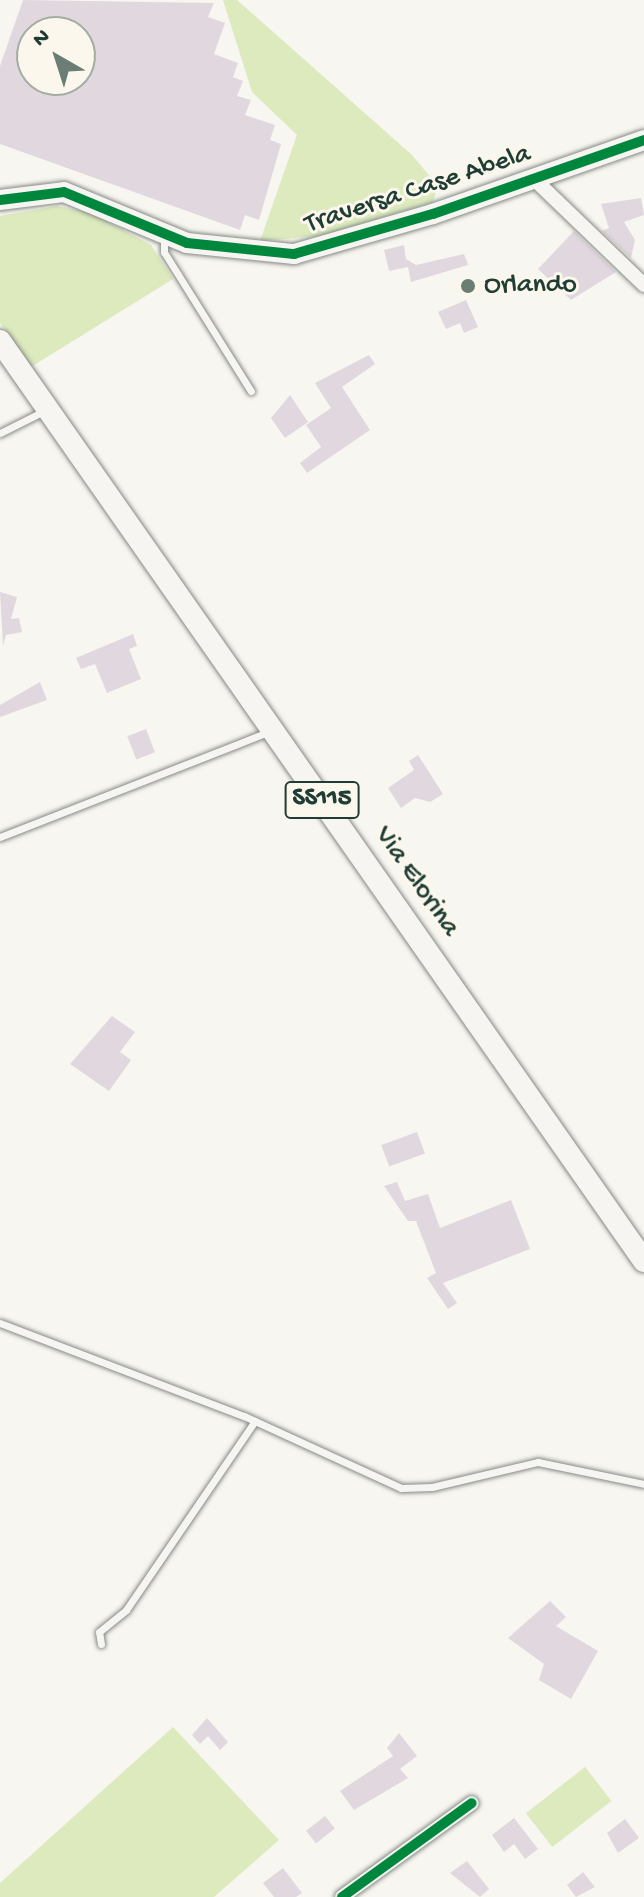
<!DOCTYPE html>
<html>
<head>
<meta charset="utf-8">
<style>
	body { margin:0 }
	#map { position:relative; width:644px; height:1897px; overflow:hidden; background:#f8f6f0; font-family:"Gochi Hand",sans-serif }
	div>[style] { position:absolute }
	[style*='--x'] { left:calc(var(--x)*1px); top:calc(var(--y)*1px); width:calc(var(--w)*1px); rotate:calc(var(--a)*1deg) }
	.green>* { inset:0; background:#dceabe; transform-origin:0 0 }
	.building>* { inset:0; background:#e0d8de; transform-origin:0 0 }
	.roads { filter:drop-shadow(0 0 2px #868b86) drop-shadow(0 0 2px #868b86) }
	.lane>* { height:7px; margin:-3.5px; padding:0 3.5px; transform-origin:3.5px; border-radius:3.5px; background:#f6f5f1 }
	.street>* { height:14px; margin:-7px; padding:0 7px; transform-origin:7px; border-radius:7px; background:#f6f5f1 }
	.secondary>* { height:20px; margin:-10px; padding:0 10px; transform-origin:10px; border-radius:10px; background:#f6f5f1 }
	.primary>* { height:22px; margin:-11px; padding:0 11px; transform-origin:11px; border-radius:11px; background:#f6f5f1 }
	.cycleway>* { height:10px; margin:-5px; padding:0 5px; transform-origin:5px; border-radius:5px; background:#00873e }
	.dots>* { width:22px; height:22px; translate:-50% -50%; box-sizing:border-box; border:4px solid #fbf7ec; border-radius:50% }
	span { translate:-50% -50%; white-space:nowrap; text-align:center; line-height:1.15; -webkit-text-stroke:6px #fbf7ec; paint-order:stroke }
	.shield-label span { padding:2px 6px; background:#fbf7ec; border:2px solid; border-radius:6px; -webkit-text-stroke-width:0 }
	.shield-label { font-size:26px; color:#1f3d34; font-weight:700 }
	.street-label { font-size:28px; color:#1f3d34 }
	.poi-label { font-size:28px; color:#1f3d34 }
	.left { translate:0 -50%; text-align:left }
	.north { position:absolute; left:16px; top:16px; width:80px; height:80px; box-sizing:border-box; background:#fbf7ec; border:2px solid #a3ada2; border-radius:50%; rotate:321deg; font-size:22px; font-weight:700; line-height:32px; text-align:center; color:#1f3d34 }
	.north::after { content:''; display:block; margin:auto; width:28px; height:36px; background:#6b7e76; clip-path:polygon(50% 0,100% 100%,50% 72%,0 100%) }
</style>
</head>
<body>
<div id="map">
	<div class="green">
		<i style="clip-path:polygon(223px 0,237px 0,412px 155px,438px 186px,433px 202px,320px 236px,260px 241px,297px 135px,252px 92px)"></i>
		<i style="clip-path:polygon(57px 206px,91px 213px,151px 245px,173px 279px,31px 367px,0 323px,0 216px)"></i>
		<i style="clip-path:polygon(173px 1727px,279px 1840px,214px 1897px,0 1897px,0 1883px)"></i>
		<i style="left:585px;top:1767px;width:43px;height:75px;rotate:52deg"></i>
	</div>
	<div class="building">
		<i style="clip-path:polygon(evenodd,23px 0,214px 3px,208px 17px,225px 23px,214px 54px,238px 63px,233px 77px,243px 81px,237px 96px,251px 100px,245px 115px,275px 125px,270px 140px,281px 144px,259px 220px,245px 215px,240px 230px,0 144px,0 66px,23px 0,32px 32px,80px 32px,80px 80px,32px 80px,32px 32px)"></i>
		<i style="clip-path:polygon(641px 198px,644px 215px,624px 222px,635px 240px,631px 258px,602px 231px,609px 228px,601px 204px)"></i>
		<i style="clip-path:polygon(574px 231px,616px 272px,571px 300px,538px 269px)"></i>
		<i style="clip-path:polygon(404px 245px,406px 259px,416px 265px,464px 254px,468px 265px,411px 282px,408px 267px,389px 271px,384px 250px)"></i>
		<i style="clip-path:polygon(466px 300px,478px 327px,464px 333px,460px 323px,446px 329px,438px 312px)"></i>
		<i style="clip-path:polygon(369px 355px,375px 364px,342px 387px,370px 430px,307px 473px,300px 463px,321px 447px,306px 425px,331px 408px,315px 383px)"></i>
		<i style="clip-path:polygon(290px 395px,308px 422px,285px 438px,271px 418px)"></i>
		<i style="clip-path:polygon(0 592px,17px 597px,11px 619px,19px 618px,22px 632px,6px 635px,3px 646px)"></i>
		<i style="clip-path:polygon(133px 634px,137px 646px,129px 649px,141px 679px,107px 693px,95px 664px,81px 669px,76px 658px)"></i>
		<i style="clip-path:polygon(40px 682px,47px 700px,0 717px,0 705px)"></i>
		<i style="left:146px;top:729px;width:25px;height:20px;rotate:69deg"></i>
		<i style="clip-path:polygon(418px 755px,443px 794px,430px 802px,415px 798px,401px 808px,388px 788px,414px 770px,409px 761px)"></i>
		<i style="clip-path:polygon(112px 1016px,135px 1032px,120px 1052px,131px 1060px,109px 1091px,70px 1064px)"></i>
		<i style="left:417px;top:1132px;width:23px;height:38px;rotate:70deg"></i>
		<i style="clip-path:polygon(397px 1182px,405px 1201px,428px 1194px,440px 1228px,511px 1200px,530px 1249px,443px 1283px,457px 1303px,448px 1309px,427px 1278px,436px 1273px,416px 1221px,408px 1221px,384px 1186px)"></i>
		<i style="clip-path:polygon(550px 1601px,566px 1617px,556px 1626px,598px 1651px,571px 1699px,539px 1680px,544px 1664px,508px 1638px)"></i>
		<i style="clip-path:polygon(207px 1718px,228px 1742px,220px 1750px,208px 1736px,200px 1744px,192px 1735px)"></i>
		<i style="clip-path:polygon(399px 1733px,417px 1756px,400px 1769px,408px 1778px,354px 1810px,340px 1791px,393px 1756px,387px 1748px)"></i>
		<i style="left:325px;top:1816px;width:16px;height:24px;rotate:52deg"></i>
		<i style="clip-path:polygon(514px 1818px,538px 1849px,525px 1859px,514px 1844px,504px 1852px,492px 1835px)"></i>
		<i style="clip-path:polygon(625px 1819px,639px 1838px,618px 1853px,607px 1833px)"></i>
		<i style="clip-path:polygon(467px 1861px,489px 1889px,480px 1897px,450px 1873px)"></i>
		<i style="clip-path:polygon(283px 1868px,302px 1893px,296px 1897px,274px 1897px,263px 1883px)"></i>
		<i style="clip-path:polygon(583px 1872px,595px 1887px,576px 1897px,567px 1885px)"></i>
	</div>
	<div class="roads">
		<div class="lane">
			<i style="--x:164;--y:237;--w:15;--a:90"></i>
			<i style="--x:164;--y:252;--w:164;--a:58"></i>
			<i style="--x:0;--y:433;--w:51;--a:-26.6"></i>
			<i style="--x:0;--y:837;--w:291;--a:-21.4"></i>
			<i style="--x:0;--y:1323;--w:261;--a:20.9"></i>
			<i style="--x:244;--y:1416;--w:173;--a:24.6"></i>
			<i style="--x:401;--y:1488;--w:31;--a:-2"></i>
			<i style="--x:432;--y:1487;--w:109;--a:-13.3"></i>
			<i style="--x:538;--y:1462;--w:108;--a:11.7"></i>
			<i style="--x:101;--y:1644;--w:12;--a:-99"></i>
			<i style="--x:99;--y:1632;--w:35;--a:-39"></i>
			<i style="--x:126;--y:1610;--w:229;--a:-55.7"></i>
		</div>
		<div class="street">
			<i style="--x:534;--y:179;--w:153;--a:43.9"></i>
			<i style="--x:342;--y:1897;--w:160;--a:-35.9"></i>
		</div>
		<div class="secondary">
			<i style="--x:0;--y:200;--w:64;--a:-7.1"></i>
			<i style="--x:64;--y:192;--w:133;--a:22.5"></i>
			<i style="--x:187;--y:243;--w:108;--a:5.9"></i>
			<i style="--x:294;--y:254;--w:145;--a:-16.1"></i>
			<i style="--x:433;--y:214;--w:224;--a:-19.3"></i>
		</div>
		<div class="primary">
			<i style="--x:0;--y:341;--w:1123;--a:55.01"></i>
		</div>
	</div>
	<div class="cycleway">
		<i style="--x:0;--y:200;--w:64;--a:-7.1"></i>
		<i style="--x:64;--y:192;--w:133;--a:22.5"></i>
		<i style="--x:187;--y:243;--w:108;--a:5.9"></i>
		<i style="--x:294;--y:254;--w:145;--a:-16.1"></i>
		<i style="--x:433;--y:214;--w:224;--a:-19.3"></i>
		<i style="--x:342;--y:1897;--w:160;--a:-35.9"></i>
	</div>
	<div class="dots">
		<i style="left:468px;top:286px;background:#6b7e76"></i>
	</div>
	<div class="shield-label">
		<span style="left:322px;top:800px">SS115</span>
	</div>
	<div class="street-label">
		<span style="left:418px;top:190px;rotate:-18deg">Traversa Case Abela</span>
		<span style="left:416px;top:882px;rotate:55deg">Via Elorina</span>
	</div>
	<div class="poi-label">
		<span class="left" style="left:484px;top:286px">Orlando</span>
	</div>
	<div class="north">N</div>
</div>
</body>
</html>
